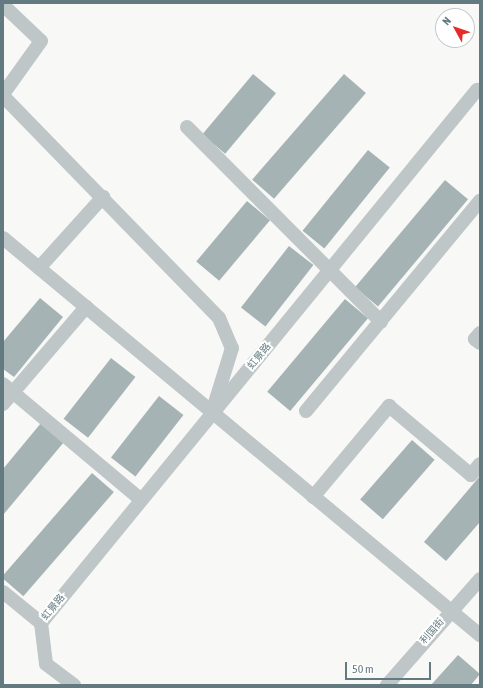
<!DOCTYPE html>
<html>
<head>
<meta charset="utf-8">
<style>
	body { margin:0 }
	#map { position:relative; width:483px; height:688px; overflow:hidden; background:#f8f8f6; font-family:"Asap Condensed","Noto Sans SC",sans-serif }
	div>[style] { position:absolute }
	[style*='--x'] { left:calc(var(--x)*1px); top:calc(var(--y)*1px); width:calc(var(--w)*1px); rotate:calc(var(--a)*1deg) }
	.building>* { inset:0; background:#a6b3b5; transform-origin:0 0 }
	.minor>* { height:14px; margin:-7px; padding:0 7px; transform-origin:7px; border-radius:7px; background:#bfc6c8 }
	span { translate:-50% -50%; white-space:nowrap; text-align:center; line-height:1.15; -webkit-text-stroke:4px #fff; paint-order:stroke }
	.street-label { font-size:10px; color:#637a81 }
	.frame { position:absolute; inset:0; border:4px solid #637a81; pointer-events:none }
	.north { position:absolute; left:435px; top:8px; width:40px; height:40px; box-sizing:border-box; background:#fff; border:1px solid #c1cacd; border-radius:50%; rotate:310deg; font-size:11px; font-weight:700; line-height:16px; text-align:center; color:#637a81 }
	.north::after { content:''; display:block; margin:auto; width:14px; height:18px; background:#e62a29; clip-path:polygon(50% 0,100% 100%,50% 72%,0 100%) }
	.scale { position:absolute; left:345px; top:662px; width:86px; height:18px; box-sizing:border-box; border:2px solid #637a81; border-top:0; padding-left:5px; font-size:12px; line-height:14px; white-space:nowrap; color:#637a81; -webkit-text-stroke:3px #fff; paint-order:stroke }
</style>
</head>
<body>
<div id="map">
	<div class="building">
		<i style="left:253px;top:74px;width:30px;height:79px;rotate:40deg"></i>
		<i style="left:344px;top:74px;width:29px;height:140px;rotate:41deg"></i>
		<i style="left:368px;top:150px;width:28px;height:104px;rotate:39deg"></i>
		<i style="left:445px;top:180px;width:30px;height:140px;rotate:40deg"></i>
		<i style="left:247px;top:201px;width:30px;height:79px;rotate:40deg"></i>
		<i style="left:289px;top:246px;width:31px;height:78px;rotate:38deg"></i>
		<i style="clip-path:polygon(40px 298px,63px 317px,14px 377px,3px 369px,3px 342px)"></i>
		<i style="left:345px;top:299px;width:30px;height:121px;rotate:40deg"></i>
		<i style="left:111px;top:358px;width:31px;height:77px;rotate:38deg"></i>
		<i style="left:159px;top:396px;width:31px;height:78px;rotate:38deg"></i>
		<i style="clip-path:polygon(41px 423px,64px 442px,3px 515px,3px 469px)"></i>
		<i style="left:412px;top:440px;width:30px;height:79px;rotate:41deg"></i>
		<i style="left:92px;top:473px;width:29px;height:138px;rotate:41deg"></i>
		<i style="clip-path:polygon(480px 476px,480px 522px,446px 561px,424px 542px)"></i>
		<i style="clip-path:polygon(458px 655px,480px 674px,471px 685px,431px 685px)"></i>
	</div>
	<div class="minor">
		<i style="--x:3;--y:5;--w:52;--a:43.5"></i>
		<i style="--x:41;--y:41;--w:65;--a:125.6"></i>
		<i style="--x:3;--y:96;--w:310;--a:45.8"></i>
		<i style="--x:219;--y:318;--w:33;--a:67"></i>
		<i style="--x:232;--y:348;--w:61;--a:107.2"></i>
		<i style="--x:187;--y:127;--w:275;--a:45.1"></i>
		<i style="--x:3;--y:238;--w:621;--a:39.77"></i>
		<i style="--x:39;--y:268;--w:96;--a:-48"></i>
		<i style="--x:480;--y:333;--w:8;--a:130"></i>
		<i style="--x:475;--y:339;--w:6;--a:39"></i>
		<i style="--x:3;--y:384;--w:180;--a:40"></i>
		<i style="--x:3;--y:404;--w:128;--a:-49.4"></i>
		<i style="--x:306;--y:411;--w:273;--a:-50.4"></i>
		<i style="--x:313;--y:497;--w:119;--a:-50.1"></i>
		<i style="--x:389;--y:406;--w:107;--a:40.1"></i>
		<i style="--x:471;--y:475;--w:14;--a:-51"></i>
		<i style="--x:3;--y:592;--w:49;--a:39.2"></i>
		<i style="--x:41;--y:623;--w:41;--a:83"></i>
		<i style="--x:46;--y:664;--w:35;--a:37"></i>
		<i style="--x:41;--y:623;--w:689;--a:-50.72"></i>
		<i style="--x:387;--y:685;--w:141;--a:-48.7"></i>
	</div>
	<div class="street-label">
		<span style="left:259px;top:356px;rotate:-51deg">虹景路</span>
		<span style="left:53px;top:607px;rotate:-51deg">虹景路</span>
		<span style="left:432px;top:631px;rotate:-49deg">利国街</span>
	</div>
	<div class="frame"></div>
	<div class="north">N</div>
	<div class="scale">50 m</div>
</div>
</body>
</html>
